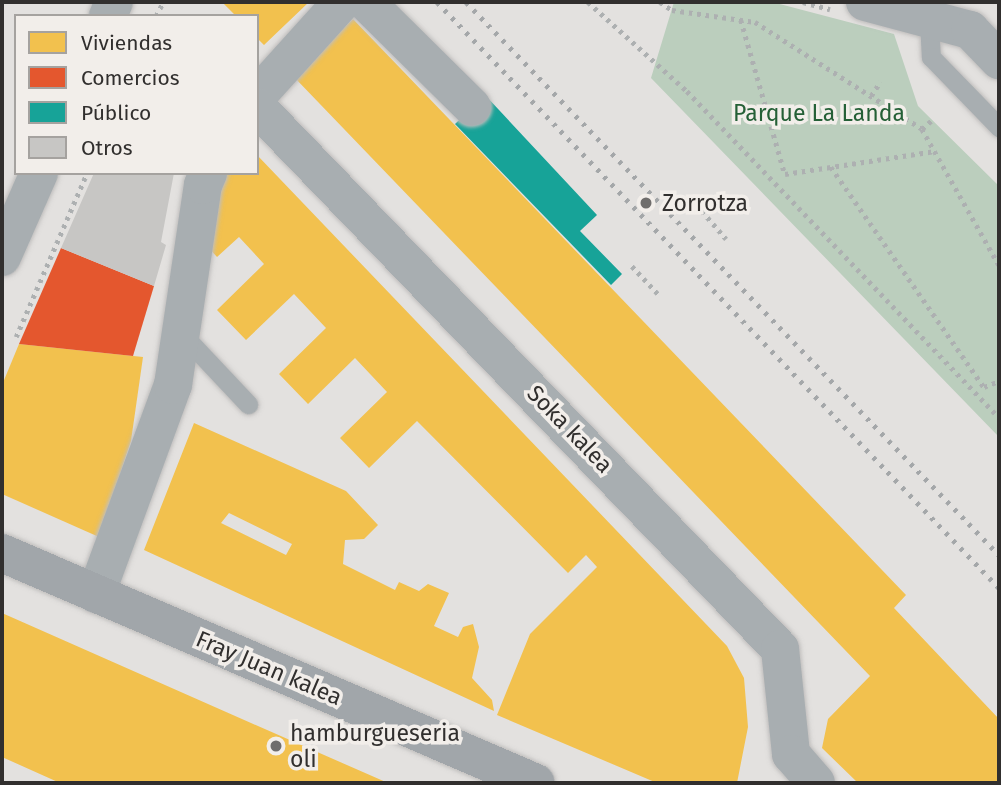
<!DOCTYPE html>
<html>
<head>
<meta charset="utf-8">
<style>
	body { margin:0 }
	#map { position:relative; width:1001px; height:785px; overflow:hidden; background:#e3e1df; font-family:"Fira Sans",sans-serif }
	div>[style] { position:absolute }
	[style*='--x'] { left:calc(var(--x)*1px); top:calc(var(--y)*1px); width:calc(var(--w)*1px); rotate:calc(var(--a)*1deg) }
	.green>* { inset:0; background:#bbcebd }
	.homes>* { inset:0; background:#f2c14e }
	.shops>* { inset:0; background:#e4572e }
	.public>* { inset:0; background:#17a398 }
	.building>* { inset:0; background:#c7c6c4 }
	.path>* { height:4.5px; margin-top:-2.25px; transform-origin:0; background:repeating-linear-gradient(90deg,#adb0b1 0 3.5px,transparent 0 8.5px) }
	.roads { filter:drop-shadow(0 0 2px #bfbdbc) drop-shadow(0 0 2px #bfbdbc) }
	.lane>* { height:19px; margin:-9.5px; padding:0 9.5px; transform-origin:9.5px; border-radius:9.5px; background:#a8aeb1 }
	.street>* { height:38px; margin:-19px; padding:0 19px; transform-origin:19px; border-radius:19px; background:#a8aeb1 }
	.primary>* { height:38px; margin:-19px; padding:0 19px; transform-origin:19px; border-radius:19px; background:#a1a6aa }
	.rail>* { height:5px; margin-top:-2.5px; transform-origin:0; background:repeating-linear-gradient(90deg,#a4a7a9 0 3.5px,transparent 0 10.5px) }
	.dots>* { width:19px; height:19px; translate:-50% -50%; box-sizing:border-box; border:4px solid #f2eeea; border-radius:50% }
	span { translate:-50% -50%; white-space:nowrap; text-align:center; line-height:1.15; -webkit-text-stroke:7px #f2eeea; paint-order:stroke }
	.park-label { font-size:23px; color:#256037 }
	.poi-label { font-size:23px; color:#312f2e }
	.left { translate:0 -50%; text-align:left }
	.street-label { font-size:23px; color:#312f2e }
	.frame { position:absolute; inset:0; border:4px solid #312f2e; pointer-events:none }
	.legend { position:absolute; left:14px; top:14px; width:245px; height:161px; box-sizing:border-box; background:#f2eeea; border:2px solid #a5a29f; margin:0; padding:9px 12px; list-style:none; font-size:21px; color:#312f2e }
	.legend li { display:flex; align-items:center; gap:14px; height:35px }
	.legend b { width:35px; border:2px solid #a5a29f }
</style>
</head>
<body>
<div id="map">
	<div class="green">
		<i style="clip-path:polygon(674px 2px,772px 2px,894px 34px,918px 106px,999px 186px,999px 437px,651px 78px)"></i>
	</div>
	<div class="homes">
		<i style="clip-path:polygon(222px 2px,309px 2px,264px 45px,257px 38px,257px 16px,236px 16px)"></i>
		<i style="clip-path:polygon(353px 19px,906px 595px,894px 608px,999px 719px,997px 783px,858px 783px,822px 748px,828px 719px,870px 676px,294px 77px)"></i>
		<i style="clip-path:polygon(257px 155px,727px 646px,744px 678px,748px 727px,737px 783px,657px 783px,497px 715px,530px 634px,597px 567px,586px 555px,568px 573px,417px 421px,369px 468px,340px 438px,387px 392px,355px 358px,308px 404px,279px 374px,326px 328px,294px 294px,246px 340px,217px 310px,264px 264px,239px 237px,217px 257px,208px 247px,220px 173px,257px 173px)"></i>
		<i style="clip-path:polygon(19px 344px,143px 357px,131px 441px,99px 537px,2px 494px,2px 385px)"></i>
		<i style="clip-path:polygon(evenodd,194px 423px,346px 491px,378px 525px,364px 539px,345px 540px,343px 564px,395px 590px,399px 582px,419px 591px,428px 584px,449px 593px,434px 626px,458px 637px,463px 627px,473px 624px,479px 647px,472px 678px,492px 700px,494px 711px,144px 550px,194px 423px,229px 513px,292px 544px,286px 555px,221px 523px,229px 513px)"></i>
		<i style="clip-path:polygon(2px 613px,251px 723px,388px 783px,60px 783px,2px 757px)"></i>
	</div>
	<div class="shops">
		<i style="clip-path:polygon(61px 248px,154px 286px,133px 356px,19px 344px)"></i>
	</div>
	<div class="public">
		<i style="clip-path:polygon(485px 95px,597px 215px,580px 231px,622px 274px,611px 285px,455px 124px)"></i>
	</div>
	<div class="building">
		<i style="clip-path:polygon(94px 173px,174px 173px,161px 242px,166px 245px,154px 286px,61px 248px)"></i>
	</div>
	<div class="path">
		<i style="--x:588;--y:2;--w:133;--a:42"></i>
		<i style="--x:687;--y:91;--w:451;--a:46.3"></i>
		<i style="--x:660;--y:2;--w:14;--a:34"></i>
		<i style="--x:672;--y:10;--w:84;--a:8.2"></i>
		<i style="--x:755;--y:22;--w:198;--a:32.6"></i>
		<i style="--x:922;--y:129;--w:156;--a:60.5"></i>
		<i style="--x:803;--y:2;--w:28;--a:15"></i>
		<i style="--x:156;--y:16;--w:16;--a:-63"></i>
		<i style="--x:741;--y:20;--w:160;--a:74.1"></i>
		<i style="--x:785;--y:174;--w:152;--a:-8.7"></i>
		<i style="--x:871;--y:96;--w:17;--a:-57"></i>
		<i style="--x:922;--y:129;--w:15;--a:-42"></i>
		<i style="--x:831;--y:167;--w:268;--a:55.2"></i>
		<i style="--x:984;--y:387;--w:16;--a:-22"></i>
		<i style="--x:702;--y:211;--w:37;--a:49"></i>
		<i style="--x:632;--y:266;--w:41;--a:47"></i>
		<i style="--x:16;--y:337;--w:179;--a:-66.6"></i>
	</div>
	<div class="roads">
		<div class="lane">
			<i style="--x:929;--y:21;--w:36;--a:87"></i>
			<i style="--x:931;--y:57;--w:98;--a:45.8"></i>
			<i style="--x:181;--y:333;--w:98;--a:46.7"></i>
		</div>
		<div class="street">
			<i style="--x:366;--y:2;--w:149;--a:44.7"></i>
			<i style="--x:865;--y:2;--w:109;--a:14.9"></i>
			<i style="--x:970;--y:30;--w:42;--a:46"></i>
			<i style="--x:108;--y:16;--w:15;--a:-67"></i>
			<i style="--x:257;--y:96;--w:127;--a:-47.9"></i>
			<i style="--x:257;--y:107;--w:753;--a:46.02"></i>
			<i style="--x:780;--y:649;--w:106;--a:84"></i>
			<i style="--x:791;--y:754;--w:38;--a:49"></i>
			<i style="--x:2;--y:257;--w:92;--a:-66.2"></i>
			<i style="--x:96;--y:594;--w:223;--a:-69.8"></i>
			<i style="--x:173;--y:385;--w:202;--a:-81.5"></i>
			<i style="--x:203;--y:185;--w:13;--a:-67"></i>
		</div>
		<div class="primary">
			<i style="--x:2;--y:553;--w:581;--a:23.3"></i>
		</div>
	</div>
	<div class="rail">
		<i style="--x:437;--y:2;--w:812;--a:46.2"></i>
		<i style="--x:466;--y:2;--w:768;--a:46.06"></i>
	</div>
	<div class="dots">
		<i style="left:646px;top:203px;background:#6f6d6c"></i>
		<i style="left:276px;top:746px;background:#6f6d6c"></i>
	</div>
	<div class="park-label">
		<span style="left:819px;top:113px">Parque La Landa</span>
	</div>
	<div class="poi-label">
		<span class="left" style="left:662px;top:203px">Zorrotza</span>
		<span class="left" style="left:290px;top:746px">hamburgueseria<br>oli</span>
	</div>
	<div class="street-label">
		<span style="left:570px;top:429px;rotate:46deg">Soka kalea</span>
		<span style="left:269px;top:668px;rotate:23deg">Fray Juan kalea</span>
	</div>
	<div class="frame"></div>
	<ul class="legend">
	<li><b style="height:19px;background:#f2c14e"></b>Viviendas</li>
	<li><b style="height:19px;background:#e4572e"></b>Comercios</li>
	<li><b style="height:19px;background:#17a398"></b>Público</li>
	<li><b style="height:19px;background:#c7c6c4"></b>Otros</li>
	</ul>
</div>
</body>
</html>
